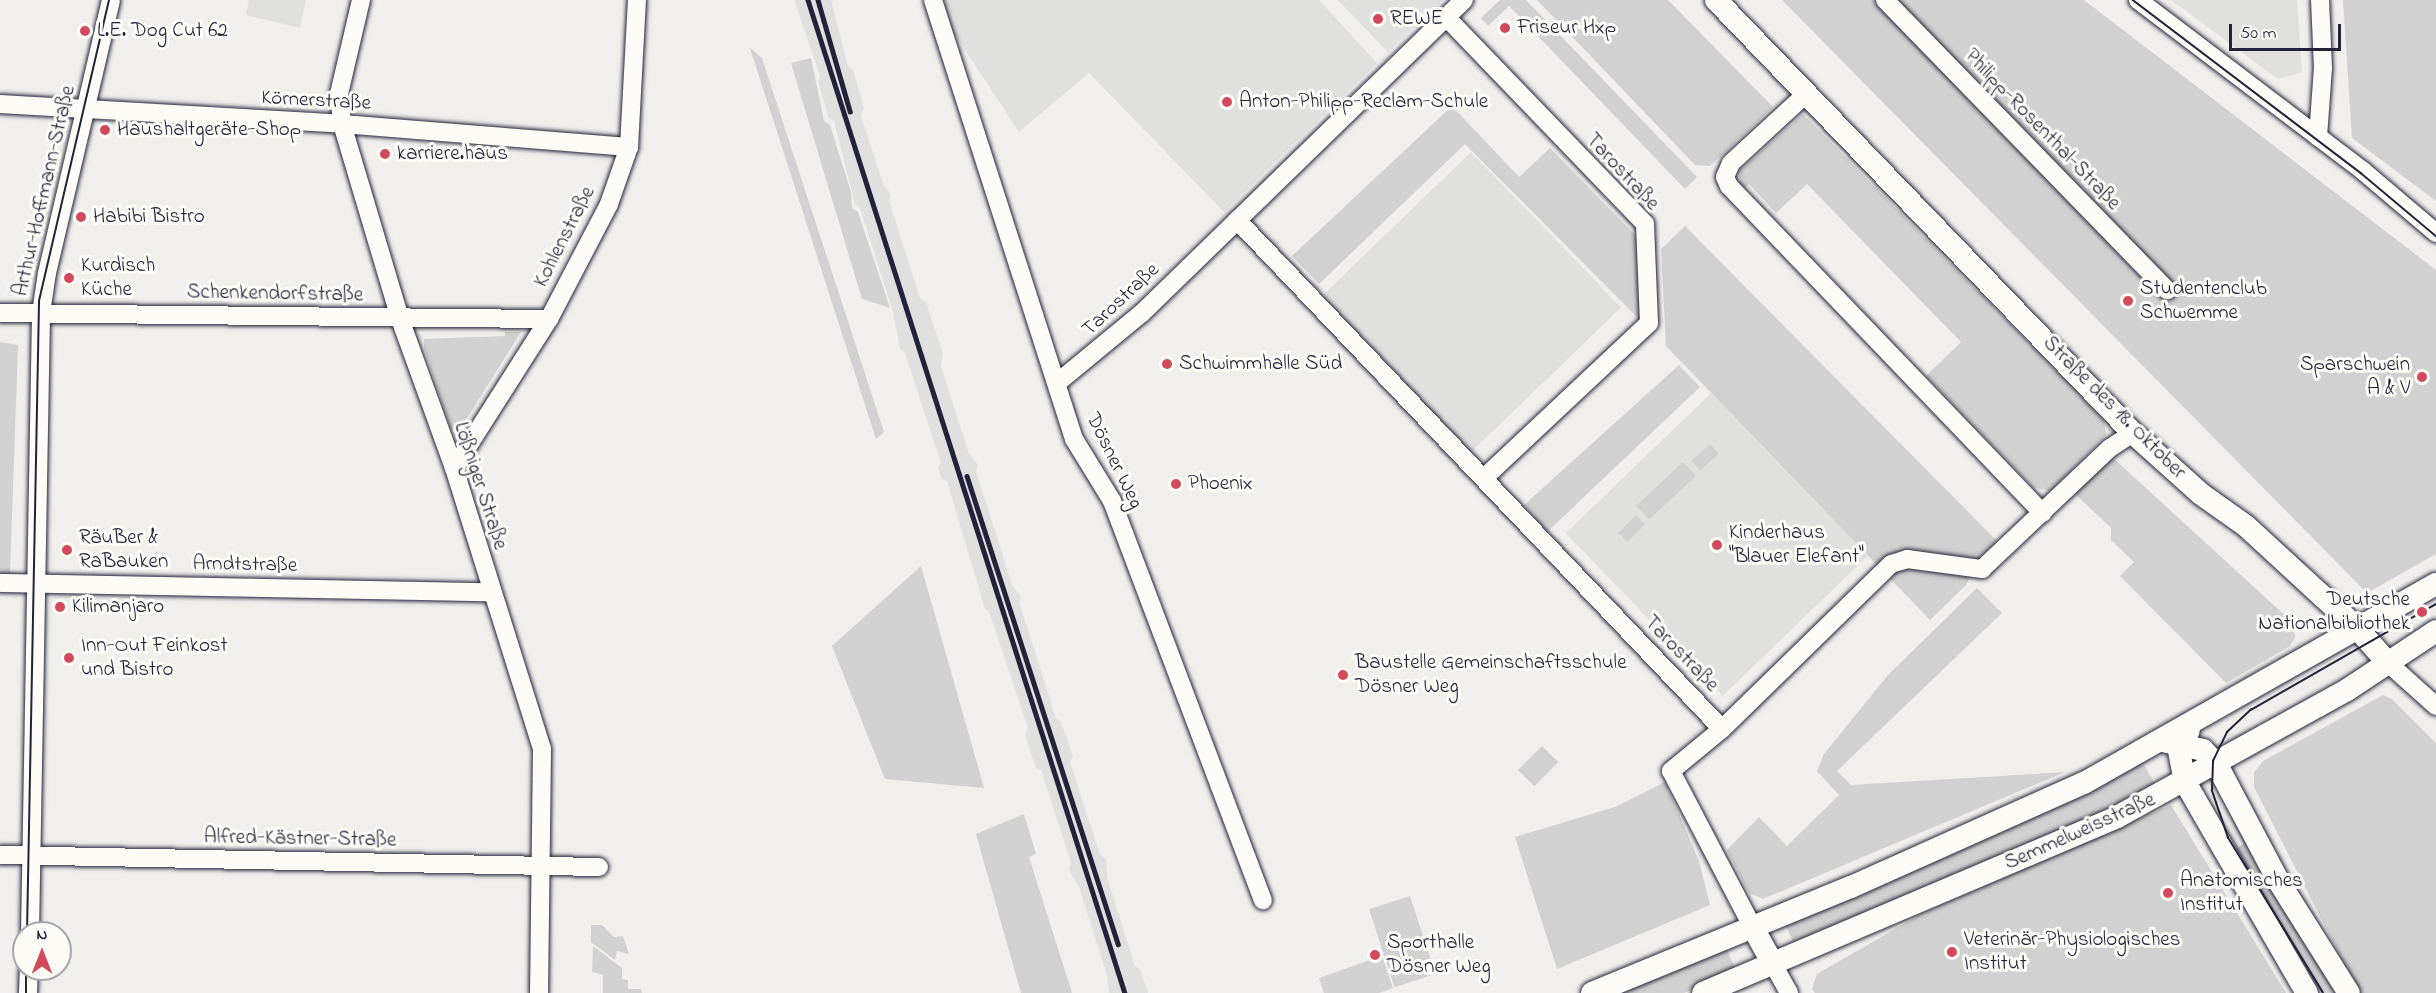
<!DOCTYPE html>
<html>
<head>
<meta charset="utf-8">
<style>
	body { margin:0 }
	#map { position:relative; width:2436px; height:993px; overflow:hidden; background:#f0efec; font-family:"Indie Flower",sans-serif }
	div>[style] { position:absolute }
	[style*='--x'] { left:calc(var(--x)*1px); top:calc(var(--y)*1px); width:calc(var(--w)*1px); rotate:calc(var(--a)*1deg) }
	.built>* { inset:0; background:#e0e0df; transform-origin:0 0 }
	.green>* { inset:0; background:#d2d1d1; transform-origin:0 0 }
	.roads { filter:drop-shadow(0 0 2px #22223b) drop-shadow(0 0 2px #22223b) }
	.minor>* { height:18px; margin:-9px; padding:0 9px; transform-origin:9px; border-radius:9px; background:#fdfcf7 }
	.major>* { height:22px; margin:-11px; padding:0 11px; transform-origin:11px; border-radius:11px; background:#fdfcf7 }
	.tram>* { height:1.5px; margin:-0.75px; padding:0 0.75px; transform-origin:0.75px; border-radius:0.75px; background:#22223b }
	.rail>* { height:4.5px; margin:-2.25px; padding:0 2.25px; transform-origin:2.25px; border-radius:2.25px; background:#22223b }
	.dots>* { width:16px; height:16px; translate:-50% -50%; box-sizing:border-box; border:3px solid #fdfcf7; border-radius:50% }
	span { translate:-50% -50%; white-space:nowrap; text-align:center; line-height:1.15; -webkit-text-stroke:6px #fdfcf7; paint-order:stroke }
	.poi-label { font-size:21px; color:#22223b }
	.left { translate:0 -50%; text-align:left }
	.right { translate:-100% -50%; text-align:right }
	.street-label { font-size:21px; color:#22223b }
	.north { position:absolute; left:12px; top:921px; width:60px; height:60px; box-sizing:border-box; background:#fdfcf7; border:2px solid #a5a5ac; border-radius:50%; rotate:0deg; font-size:16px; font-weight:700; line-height:24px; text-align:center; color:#22223b }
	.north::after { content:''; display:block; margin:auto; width:21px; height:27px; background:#d1495b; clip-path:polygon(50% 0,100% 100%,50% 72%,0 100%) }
	.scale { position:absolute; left:2229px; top:24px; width:112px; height:27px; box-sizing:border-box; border:3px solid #22223b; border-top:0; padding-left:8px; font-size:18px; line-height:21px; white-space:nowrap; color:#22223b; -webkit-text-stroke:4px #fdfcf7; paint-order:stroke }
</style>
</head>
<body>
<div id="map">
	<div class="built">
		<i style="clip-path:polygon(249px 0,306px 0,300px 28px,246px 15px)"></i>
		<i style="clip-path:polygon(794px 0,831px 0,848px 66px,853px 70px,864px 107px,861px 116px,884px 186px,891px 194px,889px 200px,920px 299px,926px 302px,943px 354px,941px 366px,969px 454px,978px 465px,976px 471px,1012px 585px,1021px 597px,1019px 602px,1056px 718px,1061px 722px,1073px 757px,1070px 762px,1100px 855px,1106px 859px,1107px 877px,1135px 966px,1140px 969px,1148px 993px,1109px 993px,1107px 975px,1079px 887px,1069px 870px,1071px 863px,1041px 770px,1036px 768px,1025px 735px,1028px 728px,989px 611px,985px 609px,947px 481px,942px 479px,938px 468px,941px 463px,905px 353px,900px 348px,892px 308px,860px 208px,855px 204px,834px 121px,829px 118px,818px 81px,820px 76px)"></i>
		<i style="clip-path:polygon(939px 0,1319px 0,1377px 63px,1224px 212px,1089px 73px,1019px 132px,946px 21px)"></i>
		<i style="clip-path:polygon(1338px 0,1443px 0,1388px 52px)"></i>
		<i style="clip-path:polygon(2171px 0,2297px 0,2302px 72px,2278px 79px)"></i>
		<i style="left:1471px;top:152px;width:216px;height:209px;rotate:46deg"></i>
		<i style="left:1711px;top:393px;width:226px;height:202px;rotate:46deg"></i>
	</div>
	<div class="green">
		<i style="clip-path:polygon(1500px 0,1526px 0,1697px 177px,1685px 189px,1509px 6px,1488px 26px,1481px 18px)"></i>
		<i style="clip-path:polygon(1537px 0,1668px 0,1773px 107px,1710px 166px,1695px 165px)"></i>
		<i style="clip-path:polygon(1782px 0,2084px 0,2436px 270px,2436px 554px,2367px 593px)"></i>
		<i style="clip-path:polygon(2343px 0,2436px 0,2436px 201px,2352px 138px)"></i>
		<i style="clip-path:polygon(750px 48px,762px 58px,884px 432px,876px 439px)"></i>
		<i style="clip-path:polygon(811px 58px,824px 121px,830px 125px,851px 192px,852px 208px,858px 212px,890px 308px,862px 299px,791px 63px)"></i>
		<i style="clip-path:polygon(1452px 106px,1519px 177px,1550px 148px,1639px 239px,1641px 321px,1465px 144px,1319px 284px,1292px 256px)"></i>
		<i style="clip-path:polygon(1803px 114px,2104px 420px,2106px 435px,2051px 491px,2033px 487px,1926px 376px,1961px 342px,1807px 184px,1776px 213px,1749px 184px,1744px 188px,1740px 184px,1739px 171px)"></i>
		<i style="clip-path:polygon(1685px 226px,1997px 541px,1981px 556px,1966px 585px,1930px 620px,1666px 346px,1661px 249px)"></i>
		<i style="clip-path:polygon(505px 332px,521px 332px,459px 431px,451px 429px,424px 348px,424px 339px,505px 336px)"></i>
		<i style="clip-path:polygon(0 342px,18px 345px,10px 574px,0 574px)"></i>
		<i style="clip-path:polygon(1679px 365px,1700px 387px,1547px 532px,1524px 505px)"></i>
		<i style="left:1710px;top:444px;width:13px;height:25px;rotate:48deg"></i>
		<i style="clip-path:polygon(2112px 457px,2291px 621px,2295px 637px,2290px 646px,2226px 683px,2120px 576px,2134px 562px,2111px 540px,2111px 528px,2074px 493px)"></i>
		<i style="left:1683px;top:462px;width:19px;height:64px;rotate:47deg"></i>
		<i style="left:1636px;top:515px;width:13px;height:25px;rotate:45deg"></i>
		<i style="clip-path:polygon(921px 566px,984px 788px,885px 779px,832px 646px)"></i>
		<i style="clip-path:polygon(1977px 588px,2002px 613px,1837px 771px,1851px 785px,2065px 772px,1763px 899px,1749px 893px,1727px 850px,1759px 817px,1787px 846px,1839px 795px,1817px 771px,1824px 754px,1888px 675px)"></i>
		<i style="clip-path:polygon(2383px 695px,2392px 699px,2436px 743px,2436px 993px,2359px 993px,2254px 787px,2254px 773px,2263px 761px)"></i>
		<i style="left:1542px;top:746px;width:23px;height:34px;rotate:45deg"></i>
		<i style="clip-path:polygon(2142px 761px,2157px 788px,1795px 946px,1786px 926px)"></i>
		<i style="clip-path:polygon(1665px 782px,1699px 861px,1710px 905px,1557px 969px,1515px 837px,1615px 807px)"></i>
		<i style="clip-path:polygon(2222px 797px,2341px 993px,2313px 993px,2232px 851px,2244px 844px)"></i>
		<i style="clip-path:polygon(2171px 805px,2286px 993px,1815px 993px,1812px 989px,1817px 974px,1921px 914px)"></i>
		<i style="clip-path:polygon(1024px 814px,1036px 854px,1029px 857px,1072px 993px,1021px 993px,976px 834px)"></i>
		<i style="left:1410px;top:896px;width:82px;height:43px;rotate:72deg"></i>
		<i style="clip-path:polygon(591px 925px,602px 925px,614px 937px,623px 936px,629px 954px,617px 951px,615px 960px,591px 942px)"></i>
		<i style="clip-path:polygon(1725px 945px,1736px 971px,1684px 993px,1613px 993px)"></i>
		<i style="clip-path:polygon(593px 946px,622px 968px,622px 979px,628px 980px,628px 989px,641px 989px,642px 993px,603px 993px,603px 975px,592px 972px)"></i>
		<i style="clip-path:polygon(1382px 956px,1393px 988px,1379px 993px,1324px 993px,1319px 978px)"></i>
	</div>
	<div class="roads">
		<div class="minor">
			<i style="--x:361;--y:0;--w:97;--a:103.2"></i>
			<i style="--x:339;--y:94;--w:30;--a:84"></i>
			<i style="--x:342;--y:124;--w:203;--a:73.4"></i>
			<i style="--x:400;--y:319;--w:158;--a:70.1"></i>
			<i style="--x:454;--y:468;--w:294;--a:72.6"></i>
			<i style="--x:542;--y:749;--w:244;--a:90.7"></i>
			<i style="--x:933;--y:0;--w:461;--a:72.2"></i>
			<i style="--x:1074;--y:439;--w:73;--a:58.5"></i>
			<i style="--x:1112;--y:501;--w:427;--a:69.3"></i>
			<i style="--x:1885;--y:0;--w:405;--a:45.8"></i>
			<i style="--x:2138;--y:0;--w:283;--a:37.2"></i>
			<i style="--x:2363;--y:171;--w:96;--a:40.3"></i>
			<i style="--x:1446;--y:17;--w:287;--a:46.1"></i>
			<i style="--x:1645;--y:224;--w:99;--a:87.7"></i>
			<i style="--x:1649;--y:323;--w:226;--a:136.8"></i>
			<i style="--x:1806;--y:94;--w:102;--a:137.4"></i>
			<i style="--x:1731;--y:163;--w:15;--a:113"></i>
			<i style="--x:1725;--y:177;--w:10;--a:66"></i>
			<i style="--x:1729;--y:186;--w:453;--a:46.2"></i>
			<i style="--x:0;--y:104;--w:343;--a:3.3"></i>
			<i style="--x:342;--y:124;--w:288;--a:4.6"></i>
			<i style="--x:2318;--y:137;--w:69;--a:-85.9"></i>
			<i style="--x:2323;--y:68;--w:68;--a:-92.5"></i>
			<i style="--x:1237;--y:220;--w:703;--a:46.38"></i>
			<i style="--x:0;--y:313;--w:549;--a:0.63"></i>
			<i style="--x:1057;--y:383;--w:110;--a:-39.5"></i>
			<i style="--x:1142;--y:313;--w:449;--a:-44.2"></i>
			<i style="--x:454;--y:468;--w:177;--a:-57.5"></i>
			<i style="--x:549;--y:319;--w:130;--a:-62.4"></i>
			<i style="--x:609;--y:204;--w:60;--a:-70.7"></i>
			<i style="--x:629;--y:147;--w:147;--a:-86.9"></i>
			<i style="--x:0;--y:583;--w:490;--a:1.1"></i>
			<i style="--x:2387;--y:662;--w:66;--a:41.9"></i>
			<i style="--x:0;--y:855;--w:599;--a:1.15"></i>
			<i style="--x:1752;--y:926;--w:175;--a:-117.6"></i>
			<i style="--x:1671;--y:771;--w:66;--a:-39.5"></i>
			<i style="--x:1722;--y:729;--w:236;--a:-44.3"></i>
			<i style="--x:1891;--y:564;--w:17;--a:-17"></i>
			<i style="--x:1907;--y:559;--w:76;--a:7.6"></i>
			<i style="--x:1982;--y:569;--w:176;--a:-43.4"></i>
			<i style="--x:2110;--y:448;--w:27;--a:-33"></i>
			<i style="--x:30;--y:933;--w:620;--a:-88.98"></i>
			<i style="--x:41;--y:313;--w:40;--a:-81.5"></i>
			<i style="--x:47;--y:273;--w:280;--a:-76.8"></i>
			<i style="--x:1773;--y:964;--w:33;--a:61"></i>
			<i style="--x:28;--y:993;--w:24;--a:-88"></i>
		</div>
		<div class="major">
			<i style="--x:1716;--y:0;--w:601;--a:46.08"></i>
			<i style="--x:2133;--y:433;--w:91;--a:41.9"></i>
			<i style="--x:2201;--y:494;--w:55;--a:35.4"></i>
			<i style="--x:2246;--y:526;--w:152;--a:42.6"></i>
			<i style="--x:2358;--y:629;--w:44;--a:48.7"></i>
			<i style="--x:2189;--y:730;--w:23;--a:115"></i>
			<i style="--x:2179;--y:751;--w:32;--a:79"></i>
			<i style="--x:2185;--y:782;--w:244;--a:60"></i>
			<i style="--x:2163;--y:741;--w:41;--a:12.7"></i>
			<i style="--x:2203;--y:750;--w:21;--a:47"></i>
			<i style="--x:2217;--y:765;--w:132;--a:62.1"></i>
			<i style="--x:2279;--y:882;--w:131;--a:57.8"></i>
			<i style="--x:1752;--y:926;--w:43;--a:61.1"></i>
			<i style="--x:1592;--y:993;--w:280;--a:-22.3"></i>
			<i style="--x:1851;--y:887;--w:255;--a:-24.1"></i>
			<i style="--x:2084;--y:783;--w:404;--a:-29.5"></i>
			<i style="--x:1703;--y:993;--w:450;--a:-23"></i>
			<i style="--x:2117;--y:817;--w:263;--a:-28.9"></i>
			<i style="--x:2347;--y:690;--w:107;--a:-33.5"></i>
		</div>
	</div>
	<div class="tram">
		<i style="--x:2133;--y:0;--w:286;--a:37.2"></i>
		<i style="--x:2361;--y:173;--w:98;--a:40"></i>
		<i style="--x:27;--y:933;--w:632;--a:-88.91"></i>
		<i style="--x:39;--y:301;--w:309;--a:-76.9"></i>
		<i style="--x:26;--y:993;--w:24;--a:-90"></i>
		<i style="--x:2323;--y:993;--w:182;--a:-121.5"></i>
		<i style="--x:2228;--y:838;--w:50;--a:-108.8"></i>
		<i style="--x:2212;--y:791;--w:30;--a:-88"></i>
		<i style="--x:2213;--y:761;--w:32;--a:-64"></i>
		<i style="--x:2227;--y:732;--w:33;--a:-43"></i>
		<i style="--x:2251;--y:710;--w:213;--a:-29.8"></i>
	</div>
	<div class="rail">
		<i style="--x:808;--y:0;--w:1042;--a:72.3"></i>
		<i style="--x:818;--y:0;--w:116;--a:73.9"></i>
		<i style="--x:967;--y:476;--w:492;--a:72.1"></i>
	</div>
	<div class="dots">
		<i style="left:1378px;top:19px;background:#d1495b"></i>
		<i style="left:1505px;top:28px;background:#d1495b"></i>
		<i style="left:85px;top:31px;background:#d1495b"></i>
		<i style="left:1227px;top:102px;background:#d1495b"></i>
		<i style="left:105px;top:130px;background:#d1495b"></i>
		<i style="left:385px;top:154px;background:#d1495b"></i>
		<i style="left:81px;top:217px;background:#d1495b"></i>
		<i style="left:69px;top:278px;background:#d1495b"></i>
		<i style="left:2128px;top:301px;background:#d1495b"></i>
		<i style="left:1167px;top:364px;background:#d1495b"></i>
		<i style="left:2422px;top:377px;background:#d1495b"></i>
		<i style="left:1176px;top:484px;background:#d1495b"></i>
		<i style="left:1717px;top:545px;background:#d1495b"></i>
		<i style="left:67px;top:550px;background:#d1495b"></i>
		<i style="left:60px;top:607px;background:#d1495b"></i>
		<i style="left:2422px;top:612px;background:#d1495b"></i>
		<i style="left:69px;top:658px;background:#d1495b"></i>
		<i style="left:1343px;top:675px;background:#d1495b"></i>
		<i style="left:2168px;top:893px;background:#d1495b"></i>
		<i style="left:1952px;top:952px;background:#d1495b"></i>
		<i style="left:1375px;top:955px;background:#d1495b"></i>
	</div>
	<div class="poi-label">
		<span class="left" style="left:1390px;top:19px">REWE</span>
		<span class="left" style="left:1517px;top:28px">Friseur Hxp</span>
		<span class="left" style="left:97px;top:31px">L.E. Dog Cut 62</span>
		<span class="left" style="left:1239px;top:102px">Anton-Philipp-Reclam-Schule</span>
		<span class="left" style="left:117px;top:130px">Haushaltgeräte-Shop</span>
		<span class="left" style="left:397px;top:154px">karriere.haus</span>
		<span class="left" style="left:93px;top:217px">Habibi Bistro</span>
		<span class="left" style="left:81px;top:278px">Kurdisch<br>Küche</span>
		<span class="left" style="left:2140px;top:301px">Studentenclub<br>Schwemme</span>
		<span class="left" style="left:1179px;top:364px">Schwimmhalle Süd</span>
		<span class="right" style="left:2410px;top:377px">Sparschwein<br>A &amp; V</span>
		<span class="left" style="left:1188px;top:484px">Phoenix</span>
		<span class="left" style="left:1729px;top:545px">Kinderhaus<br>"Blauer Elefant"</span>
		<span class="left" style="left:79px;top:550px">RäuBer &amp;<br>RaBauken</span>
		<span class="right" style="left:2410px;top:612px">Deutsche<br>Nationalbibliothek</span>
		<span class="left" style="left:72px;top:607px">Kilimanjaro</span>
		<span class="left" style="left:81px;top:658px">Inn-Out Feinkost<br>und Bistro</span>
		<span class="left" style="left:1355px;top:675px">Baustelle Gemeinschaftsschule<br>Dösner Weg</span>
		<span class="left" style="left:2180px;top:893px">Anatomisches<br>Institut</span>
		<span class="left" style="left:1964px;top:952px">Veterinär-Physiologisches<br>Institut</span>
		<span class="left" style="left:1387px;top:955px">Sporthalle<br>Dösner Weg</span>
	</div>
	<div class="street-label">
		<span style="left:316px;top:101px;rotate:3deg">Körnerstraße</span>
		<span style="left:2042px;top:130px;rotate:46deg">Philipp-Rosenthal-Straße</span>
		<span style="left:1622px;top:172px;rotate:47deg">Tarostraße</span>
		<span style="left:45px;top:191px;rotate:-77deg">Arthur-Hoffmann-Straße</span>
		<span style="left:565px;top:237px;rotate:-63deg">Kohlenstraße</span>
		<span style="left:275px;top:294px;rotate:1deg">Schenkendorfstraße</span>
		<span style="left:1121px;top:300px;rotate:-43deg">Tarostraße</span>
		<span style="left:2114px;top:408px;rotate:45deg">Straße des 18. Oktober</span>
		<span style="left:1114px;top:461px;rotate:64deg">Dösner Weg</span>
		<span style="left:480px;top:486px;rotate:72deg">Lößniger Straße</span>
		<span style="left:245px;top:565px;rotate:1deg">Arndtstraße</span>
		<span style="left:1681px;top:654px;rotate:46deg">Tarostraße</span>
		<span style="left:2080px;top:832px;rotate:-24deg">Semmelweisstraße</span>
		<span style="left:300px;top:839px;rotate:1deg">Alfred-Kästner-Straße</span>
	</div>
	<div class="north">N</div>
	<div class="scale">50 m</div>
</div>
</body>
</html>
